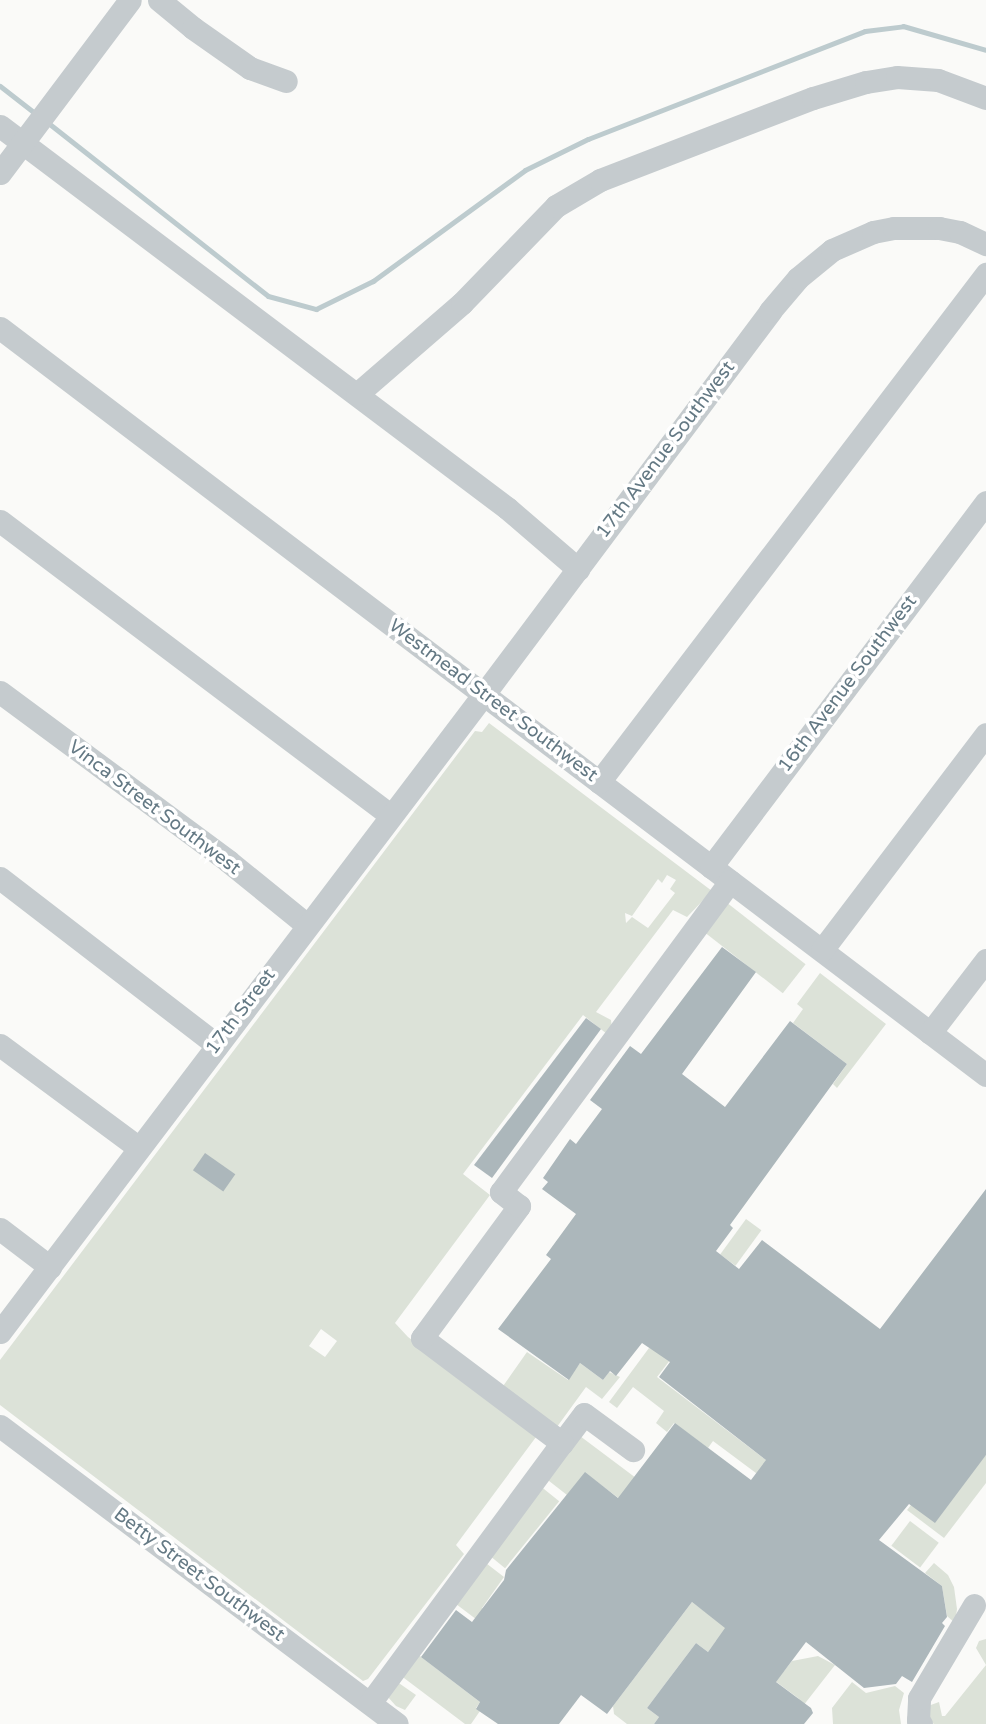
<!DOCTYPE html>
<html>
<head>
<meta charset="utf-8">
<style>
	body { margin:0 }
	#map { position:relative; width:986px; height:1724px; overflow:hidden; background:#fafaf8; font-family:"Varela Round",sans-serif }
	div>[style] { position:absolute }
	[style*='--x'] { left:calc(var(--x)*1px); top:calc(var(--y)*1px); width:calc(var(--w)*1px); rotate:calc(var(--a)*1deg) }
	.green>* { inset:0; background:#dce2d8; transform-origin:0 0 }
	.stream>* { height:5px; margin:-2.5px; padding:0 2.5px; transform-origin:2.5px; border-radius:2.5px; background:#bdcbce }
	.building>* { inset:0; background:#acb7bb; transform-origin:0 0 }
	.minor>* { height:23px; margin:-11.5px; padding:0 11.5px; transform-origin:11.5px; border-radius:11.5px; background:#c5cbce }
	span { translate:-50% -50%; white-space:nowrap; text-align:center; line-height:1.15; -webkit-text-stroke:7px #fff; paint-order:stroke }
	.street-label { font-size:19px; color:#647984 }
</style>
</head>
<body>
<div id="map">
	<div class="green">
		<i style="clip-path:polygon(evenodd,489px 723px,712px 891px,687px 917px,673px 910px,596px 1012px,611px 1020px,612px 1029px,607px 1034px,583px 1015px,463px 1174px,490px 1195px,395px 1323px,408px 1337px,539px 1433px,456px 1545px,464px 1554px,368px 1679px,363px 1681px,0 1405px,0 1360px,475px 731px,482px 732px,489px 723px,667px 875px,676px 880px,670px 889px,675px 893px,648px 928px,632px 917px,626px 923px,625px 913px,632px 916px,658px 879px,662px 883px,667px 875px,489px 723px,321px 1329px,337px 1341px,325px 1357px,309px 1346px,321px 1329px)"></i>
		<i style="left:726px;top:902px;width:101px;height:37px;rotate:38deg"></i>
		<i style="clip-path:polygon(820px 973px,886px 1024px,837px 1088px,833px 1084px,847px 1064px,793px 1023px,803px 1009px,797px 1004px)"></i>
		<i style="left:746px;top:1219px;width:19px;height:44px;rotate:36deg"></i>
		<i style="clip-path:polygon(649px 1348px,674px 1355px,657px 1377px,774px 1466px,764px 1479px,713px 1441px,708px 1448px,674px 1423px,667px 1432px,656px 1423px,664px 1411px,633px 1387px,617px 1408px,609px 1402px)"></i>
		<i style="clip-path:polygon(527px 1352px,568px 1380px,580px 1363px,603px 1380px,609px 1372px,620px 1377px,602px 1399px,586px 1387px,554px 1431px,501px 1389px)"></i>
		<i style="clip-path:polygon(580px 1436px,668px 1502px,703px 1561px,585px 1473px,567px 1495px,544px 1477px)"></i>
		<i style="clip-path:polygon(986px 1455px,986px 1483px,944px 1538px,907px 1510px,911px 1505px)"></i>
		<i style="left:539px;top:1485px;width:26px;height:86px;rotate:39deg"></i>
		<i style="left:910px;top:1521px;width:36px;height:31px;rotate:37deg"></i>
		<i style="clip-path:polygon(482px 1560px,504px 1577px,482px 1608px,508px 1628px,501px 1638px,452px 1601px)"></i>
		<i style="clip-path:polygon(934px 1563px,948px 1575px,954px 1587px,957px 1609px,955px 1623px,947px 1616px,942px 1586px,925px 1573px)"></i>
		<i style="clip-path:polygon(692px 1602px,784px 1671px,792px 1661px,818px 1656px,835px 1665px,803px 1706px,798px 1698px,735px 1651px,732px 1653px,716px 1641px,708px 1652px,696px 1643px,647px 1708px,659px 1717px,654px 1724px,627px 1724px,614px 1714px,613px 1706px)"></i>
		<i style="clip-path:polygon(986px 1639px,986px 1724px,934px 1724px,927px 1719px,928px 1706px,939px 1702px,942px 1716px,945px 1716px,986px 1665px,976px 1648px,979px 1641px)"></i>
		<i style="clip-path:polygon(416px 1653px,480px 1702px,476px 1708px,480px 1711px,471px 1724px,465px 1724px,400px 1675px)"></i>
		<i style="clip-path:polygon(393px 1679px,416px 1695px,405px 1710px,396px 1706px,387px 1696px)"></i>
		<i style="clip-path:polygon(852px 1682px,866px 1693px,895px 1686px,904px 1693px,899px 1710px,901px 1724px,833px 1724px,832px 1708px)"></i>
	</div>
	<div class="stream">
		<i style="--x:0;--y:86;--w:46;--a:37.9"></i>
		<i style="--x:47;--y:122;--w:281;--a:38.2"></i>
		<i style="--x:268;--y:296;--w:50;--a:15.2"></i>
		<i style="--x:316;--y:309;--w:64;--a:-26.2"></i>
		<i style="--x:373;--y:281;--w:188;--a:-36.1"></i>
		<i style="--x:525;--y:170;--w:70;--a:-26.2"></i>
		<i style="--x:588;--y:139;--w:297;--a:-21.3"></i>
		<i style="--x:865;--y:31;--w:38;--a:-7"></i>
		<i style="--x:903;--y:26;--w:86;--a:16.1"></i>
	</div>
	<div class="building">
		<i style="clip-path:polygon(722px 947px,756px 972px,682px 1074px,725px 1107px,790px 1021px,847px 1064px,730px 1225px,733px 1228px,716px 1251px,739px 1269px,762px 1240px,880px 1329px,986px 1189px,986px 1455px,935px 1523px,909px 1504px,879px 1540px,942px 1586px,947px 1617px,942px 1623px,945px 1626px,912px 1682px,902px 1676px,896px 1684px,864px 1688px,806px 1642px,776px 1682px,811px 1708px,813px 1713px,804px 1724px,654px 1724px,659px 1717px,647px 1708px,662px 1688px,696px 1643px,708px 1652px,725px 1628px,692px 1602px,607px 1714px,581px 1695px,559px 1724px,498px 1724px,476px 1709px,480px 1702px,421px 1657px,456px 1610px,472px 1622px,504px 1580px,506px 1570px,585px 1472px,618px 1498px,675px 1423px,751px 1480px,766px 1460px,659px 1377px,670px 1362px,642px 1343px,616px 1376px,610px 1371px,603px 1380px,580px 1363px,569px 1380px,498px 1329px,551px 1259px,546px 1255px,576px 1214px,542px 1189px,548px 1182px,543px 1178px,570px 1139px,576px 1144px,602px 1109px,590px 1100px,630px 1046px,641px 1054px)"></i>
		<i style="clip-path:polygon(586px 1018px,601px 1029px,492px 1178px,474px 1165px)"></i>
		<i style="left:205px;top:1153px;width:37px;height:21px;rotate:35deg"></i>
	</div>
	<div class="minor">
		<i style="--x:159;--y:0;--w:44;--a:39.5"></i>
		<i style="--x:193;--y:28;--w:70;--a:35.1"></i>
		<i style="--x:250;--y:68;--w:38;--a:20"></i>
		<i style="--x:0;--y:126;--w:635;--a:37"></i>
		<i style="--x:507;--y:508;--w:94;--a:40.7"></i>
		<i style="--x:0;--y:173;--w:216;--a:-53.1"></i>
		<i style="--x:0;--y:328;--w:1237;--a:37.15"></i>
		<i style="--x:357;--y:394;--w:139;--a:-40.9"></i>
		<i style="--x:462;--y:303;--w:135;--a:-45.9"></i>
		<i style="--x:556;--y:206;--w:51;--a:-30.6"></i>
		<i style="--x:600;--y:180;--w:228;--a:-21.1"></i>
		<i style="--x:813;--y:98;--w:55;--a:-16.8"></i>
		<i style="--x:866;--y:82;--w:31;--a:-9"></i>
		<i style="--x:897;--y:77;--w:41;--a:4.2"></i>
		<i style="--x:938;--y:80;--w:51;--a:20.6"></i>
		<i style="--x:0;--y:521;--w:488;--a:37"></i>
		<i style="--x:0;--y:692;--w:284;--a:36.5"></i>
		<i style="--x:228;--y:861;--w:102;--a:39"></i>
		<i style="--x:599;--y:782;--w:639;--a:-52.7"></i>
		<i style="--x:711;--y:867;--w:457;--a:-53"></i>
		<i style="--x:0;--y:878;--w:274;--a:37.6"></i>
		<i style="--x:822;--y:950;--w:271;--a:-52.8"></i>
		<i style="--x:930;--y:1033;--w:92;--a:-52.5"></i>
		<i style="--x:0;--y:1045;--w:173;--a:36.5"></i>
		<i style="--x:0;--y:1229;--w:63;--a:37.2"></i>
		<i style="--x:0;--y:1332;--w:801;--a:-52.82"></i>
		<i style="--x:484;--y:694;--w:478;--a:-53.2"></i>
		<i style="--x:770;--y:311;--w:43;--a:-49.7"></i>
		<i style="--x:798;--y:278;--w:44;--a:-39.5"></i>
		<i style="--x:832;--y:250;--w:45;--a:-23.7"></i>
		<i style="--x:873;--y:232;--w:21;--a:-11"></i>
		<i style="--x:894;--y:228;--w:45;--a:0"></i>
		<i style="--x:939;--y:228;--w:21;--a:11"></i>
		<i style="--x:960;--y:232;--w:29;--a:25"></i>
		<i style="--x:0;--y:1426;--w:496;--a:36.9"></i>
		<i style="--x:562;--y:1443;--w:36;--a:-53"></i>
		<i style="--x:584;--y:1414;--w:61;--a:36.3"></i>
		<i style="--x:370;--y:1703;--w:323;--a:-53.6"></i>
		<i style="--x:562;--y:1443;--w:175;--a:-143.1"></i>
		<i style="--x:422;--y:1338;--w:164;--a:-53.7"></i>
		<i style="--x:519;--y:1206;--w:23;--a:-142"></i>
		<i style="--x:501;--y:1192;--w:386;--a:-53.6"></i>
		<i style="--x:921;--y:1724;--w:5;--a:-127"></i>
		<i style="--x:918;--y:1720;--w:22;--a:-87"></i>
		<i style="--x:919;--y:1698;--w:108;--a:-59.4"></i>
	</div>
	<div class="street-label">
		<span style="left:666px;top:450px;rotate:-53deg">17th Avenue Southwest</span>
		<span style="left:848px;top:684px;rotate:-53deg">16th Avenue Southwest</span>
		<span style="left:493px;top:701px;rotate:37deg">Westmead Street Southwest</span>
		<span style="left:154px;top:808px;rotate:37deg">Vinca Street Southwest</span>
		<span style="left:241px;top:1012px;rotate:-53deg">17th Street</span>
		<span style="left:199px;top:1575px;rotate:37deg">Betty Street Southwest</span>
	</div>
</div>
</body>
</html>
